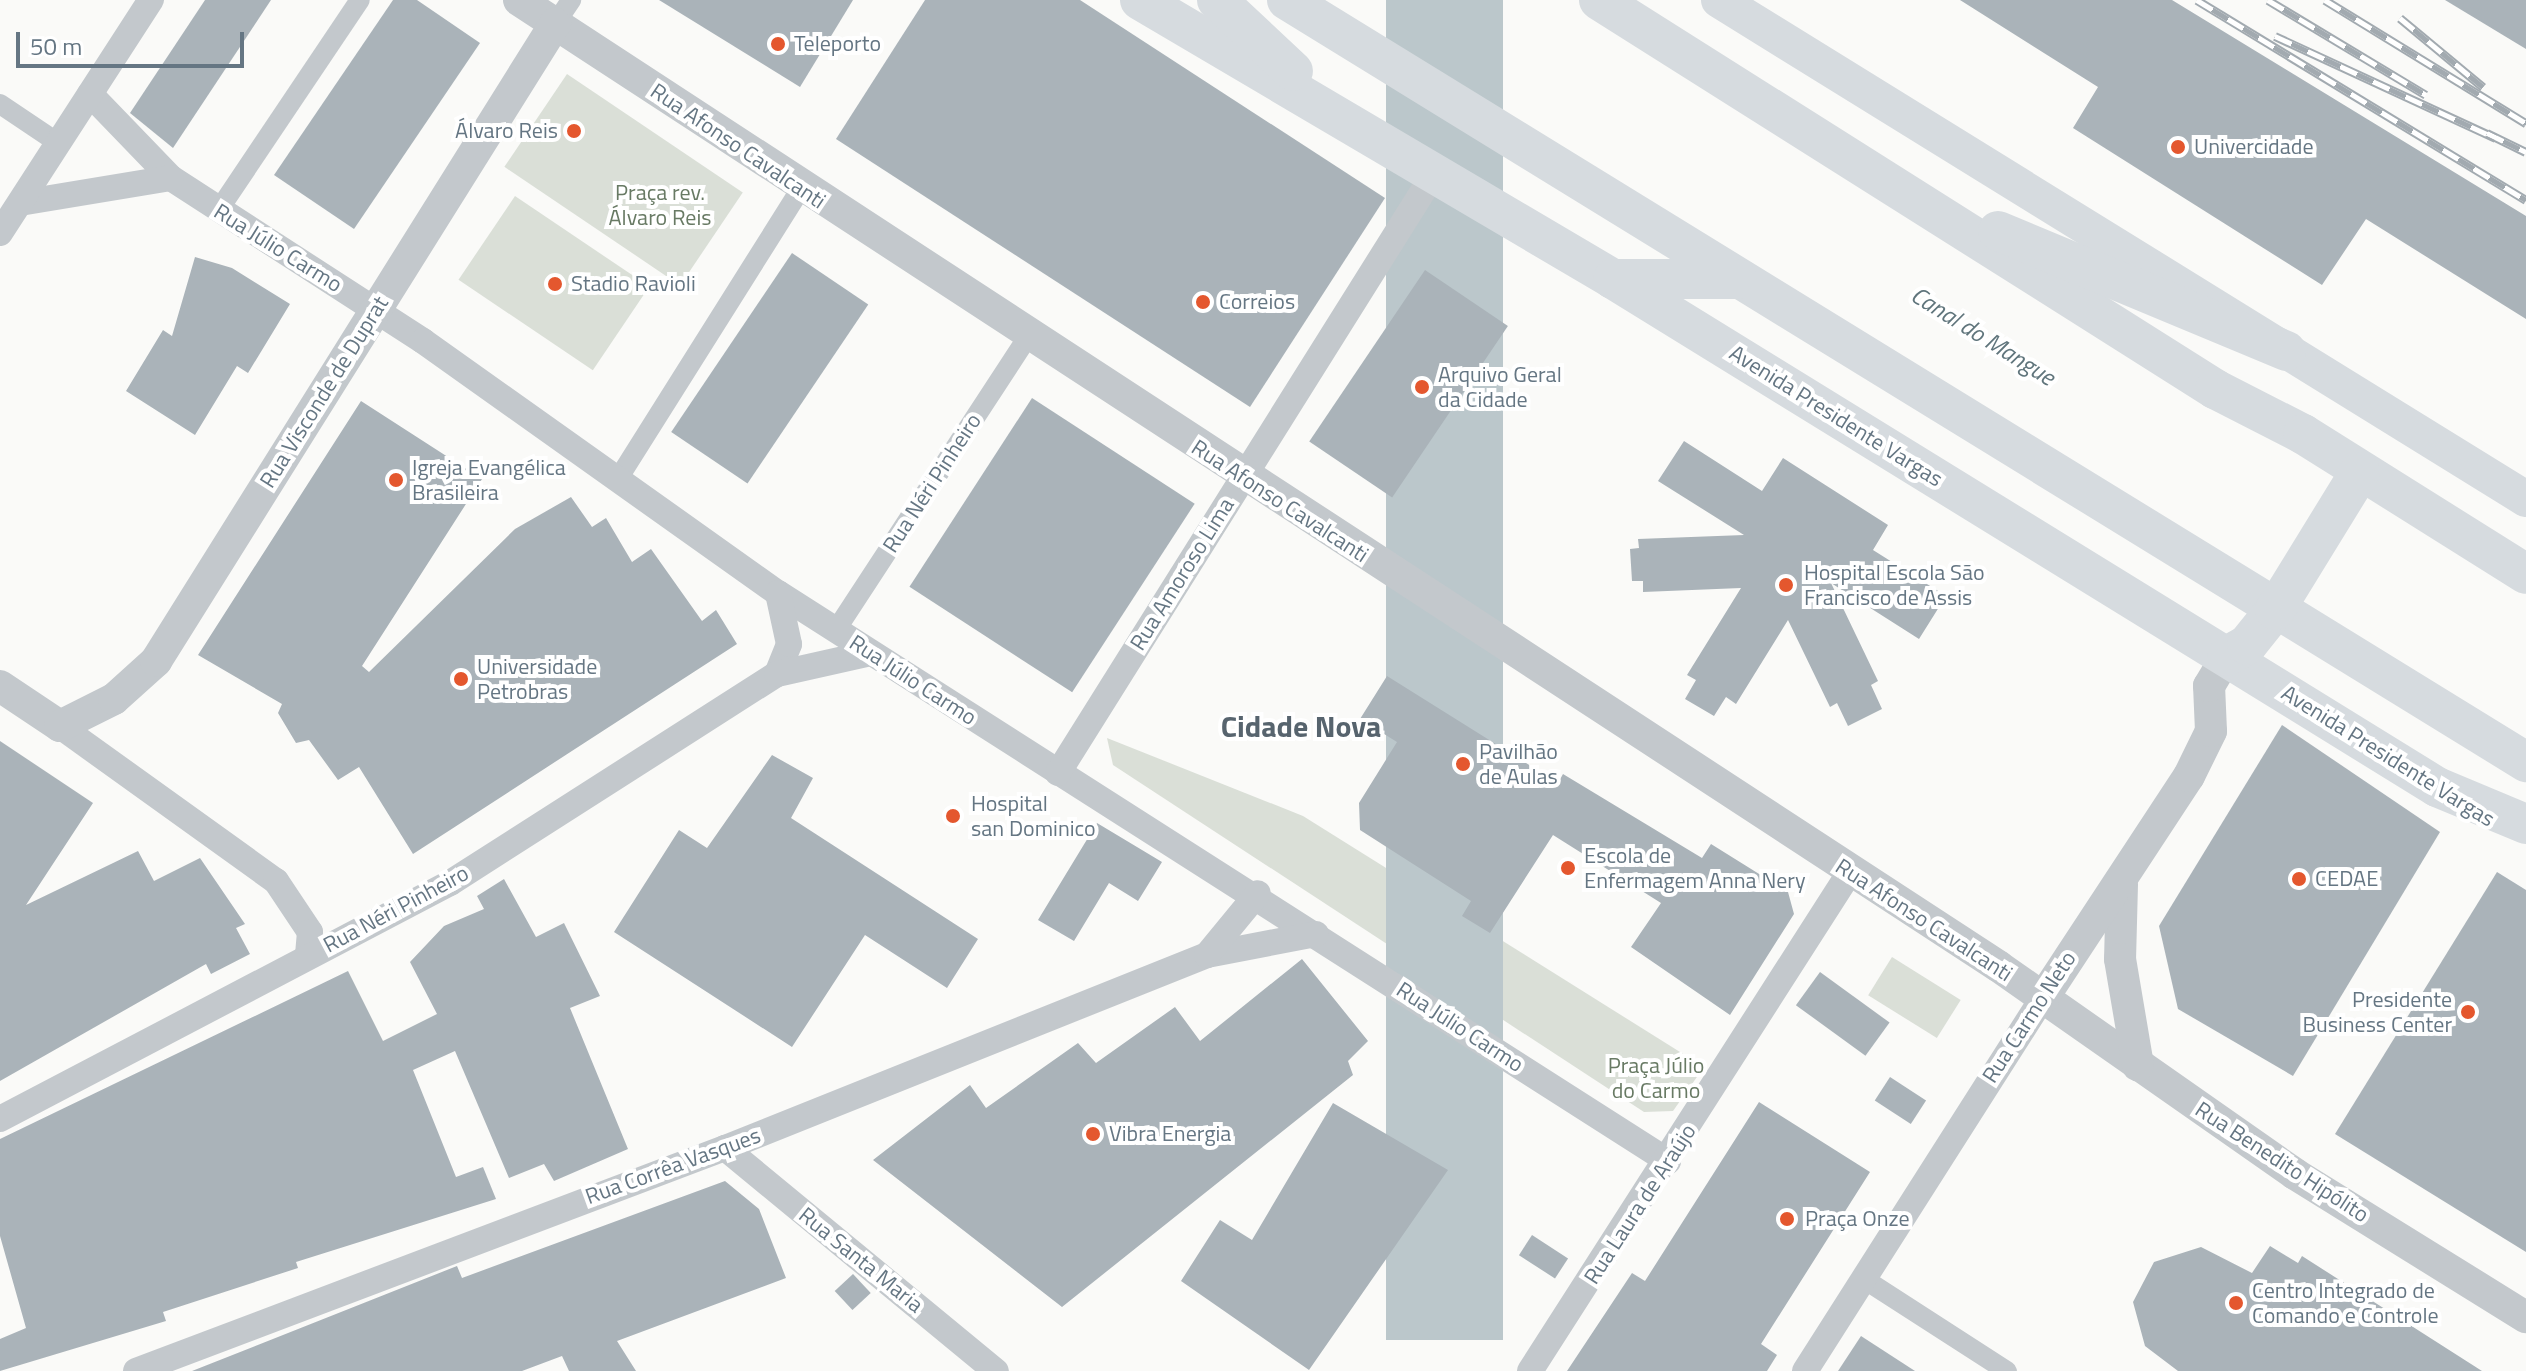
<!DOCTYPE html>
<html>
<head>
<meta charset="utf-8">
<style>
	body { margin:0 }
	#map { position:relative; width:2526px; height:1371px; overflow:hidden; background:#fafaf8; font-family:"Titillium Web",sans-serif }
	div>[style] { position:absolute }
	[style*='--x'] { left:calc(var(--x)*1px); top:calc(var(--y)*1px); width:calc(var(--w)*1px); rotate:calc(var(--a)*1deg) }
	.green>* { inset:0; background:#dadfd7; transform-origin:0 0 }
	.water>* { inset:0; background:#bbc7cb; transform-origin:0 0 }
	.building>* { inset:0; background:#aab3b9; transform-origin:0 0 }
	.pedestrian>* { height:20px; margin:-10px; padding:0 10px; transform-origin:10px; border-radius:10px; background:#c3c8cc }
	.minor>* { height:26px; margin:-13px; padding:0 13px; transform-origin:13px; border-radius:13px; background:#c3c8cc }
	.tertiary>* { height:32px; margin:-16px; padding:0 16px; transform-origin:16px; border-radius:16px; background:#c3c8cc }
	.secondary>* { height:36px; margin:-18px; padding:0 18px; transform-origin:18px; border-radius:18px; background:#d6dbdf }
	.primary>* { height:40px; margin:-20px; padding:0 20px; transform-origin:20px; border-radius:20px; background:#d6dbdf }
	.rail>* { height:9px; margin-top:-4.5px; transform-origin:0; background:repeating-linear-gradient(90deg,#fff 0 18px,#a2aab0 0 36px); box-sizing:border-box; border-block:2px solid #a2aab0 }
	.dots>* { width:22px; height:22px; translate:-50% -50%; box-sizing:border-box; border:4px solid #fff; border-radius:50% }
	span { translate:-50% -50%; white-space:nowrap; text-align:center; line-height:1.15; -webkit-text-stroke:8px #fff; paint-order:stroke }
	.poi-label { font-size:22px; color:#657683 }
	.left { translate:0 -50%; text-align:left }
	.right { translate:-100% -50%; text-align:right }
	.street-label { font-size:22px; color:#657683 }
	.park-label { font-size:22px; color:#687a64 }
	.water-label { font-size:24px; color:#60757c; font-style:italic }
	.district-label { font-size:30px; color:#57646e; font-weight:700 }
	.scale { position:absolute; left:16px; top:32px; width:228px; height:36px; box-sizing:border-box; border:4px solid #657683; border-top:0; padding-left:10px; font-size:24px; line-height:28px; white-space:nowrap; color:#657683; -webkit-text-stroke:6px #fff; paint-order:stroke }
</style>
</head>
<body>
<div id="map">
	<div class="green">
		<i style="left:567px;top:74px;width:212px;height:112px;rotate:34deg"></i>
		<i style="left:515px;top:196px;width:162px;height:101px;rotate:34deg"></i>
		<i style="clip-path:polygon(1107px 738px,1303px 816px,1704px 1067px,1673px 1111px,1644px 1112px,1113px 765px)"></i>
		<i style="left:1892px;top:957px;width:81px;height:45px;rotate:32deg"></i>
	</div>
	<div class="water">
		<i style="left:1386px;top:0;width:117px;height:1340px"></i>
	</div>
	<div class="building">
		<i style="clip-path:polygon(205px 0,271px 0,173px 148px,130px 113px)"></i>
		<i style="clip-path:polygon(393px 0,417px 0,480px 43px,354px 229px,274px 175px)"></i>
		<i style="clip-path:polygon(659px 0,853px 0,800px 87px)"></i>
		<i style="clip-path:polygon(925px 0,1080px 0,1385px 198px,1250px 407px,836px 139px)"></i>
		<i style="clip-path:polygon(1960px 0,2172px 0,2526px 216px,2526px 319px,2366px 219px,2322px 285px,2073px 128px,2098px 87px)"></i>
		<i style="clip-path:polygon(2445px 0,2526px 0,2526px 49px)"></i>
		<i style="left:792px;top:253px;width:92px;height:216px;rotate:34deg"></i>
		<i style="clip-path:polygon(195px 257px,232px 268px,290px 304px,248px 373px,237px 366px,195px 435px,126px 391px,163px 330px,172px 336px)"></i>
		<i style="left:1425px;top:270px;width:100px;height:207px;rotate:34deg"></i>
		<i style="left:1032px;top:398px;width:194px;height:225px;rotate:33deg"></i>
		<i style="clip-path:polygon(361px 401px,482px 479px,362px 666px,369px 672px,515px 529px,571px 497px,592px 527px,606px 518px,632px 562px,651px 549px,702px 621px,716px 610px,737px 644px,413px 854px,359px 767px,338px 780px,309px 740px,296px 743px,278px 713px,282px 704px,198px 655px)"></i>
		<i style="clip-path:polygon(1684px 441px,1762px 491px,1783px 458px,1888px 525px,1873px 550px,1946px 596px,1919px 639px,1831px 583px,1878px 681px,1871px 685px,1882px 709px,1848px 726px,1837px 703px,1830px 707px,1788px 620px,1736px 704px,1726px 697px,1714px 716px,1685px 699px,1696px 680px,1687px 675px,1741px 588px,1643px 592px,1643px 581px,1632px 581px,1630px 549px,1639px 548px,1638px 539px,1744px 535px,1658px 481px)"></i>
		<i style="clip-path:polygon(1387px 676px,1558px 783px,1563px 774px,1702px 858px,1711px 844px,1788px 892px,1794px 914px,1730px 1015px,1631px 947px,1661px 903px,1553px 835px,1490px 933px,1462px 916px,1471px 901px,1360px 830px,1359px 803px,1397px 742px,1360px 719px)"></i>
		<i style="clip-path:polygon(2282px 725px,2440px 832px,2293px 1076px,2178px 1009px,2159px 926px)"></i>
		<i style="clip-path:polygon(0 741px,93px 803px,26px 905px,138px 851px,154px 881px,200px 858px,245px 924px,236px 928px,250px 954px,211px 974px,206px 964px,0 1081px)"></i>
		<i style="clip-path:polygon(772px 755px,813px 778px,791px 818px,978px 939px,947px 988px,865px 935px,792px 1047px,614px 932px,679px 830px,707px 848px)"></i>
		<i style="clip-path:polygon(1097px 823px,1162px 862px,1138px 901px,1109px 883px,1074px 941px,1038px 920px)"></i>
		<i style="clip-path:polygon(2497px 872px,2526px 890px,2526px 1252px,2335px 1134px)"></i>
		<i style="clip-path:polygon(504px 879px,536px 937px,564px 923px,600px 996px,570px 1008px,628px 1149px,554px 1181px,544px 1164px,509px 1178px,455px 1051px,413px 1070px,456px 1177px,483px 1167px,496px 1199px,296px 1262px,298px 1268px,163px 1312px,166px 1321px,0 1371px,0 1339px,26px 1328px,0 1236px,0 1139px,348px 971px,383px 1041px,437px 1014px,410px 962px,444px 926px,484px 909px,477px 896px)"></i>
		<i style="clip-path:polygon(1302px 959px,1368px 1041px,1348px 1061px,1353px 1075px,1062px 1307px,873px 1160px,970px 1085px,986px 1108px,1078px 1043px,1096px 1063px,1175px 1007px,1200px 1041px)"></i>
		<i style="left:1820px;top:972px;width:86px;height:41px;rotate:36deg"></i>
		<i style="left:1890px;top:1077px;width:43px;height:28px;rotate:33deg"></i>
		<i style="clip-path:polygon(1759px 1102px,1870px 1172px,1761px 1344px,1777px 1355px,1767px 1371px,1567px 1371px,1632px 1273px,1645px 1281px)"></i>
		<i style="clip-path:polygon(1333px 1103px,1448px 1170px,1309px 1370px,1181px 1281px,1220px 1220px,1252px 1240px)"></i>
		<i style="clip-path:polygon(725px 1181px,759px 1209px,786px 1278px,617px 1341px,636px 1371px,569px 1371px,562px 1356px,522px 1371px,192px 1371px,457px 1266px,462px 1278px)"></i>
		<i style="left:1532px;top:1235px;width:43px;height:24px;rotate:33deg"></i>
		<i style="clip-path:polygon(2270px 1246px,2298px 1263px,2302px 1256px,2482px 1371px,2178px 1371px,2145px 1346px,2133px 1302px,2154px 1262px,2201px 1247px,2252px 1273px)"></i>
		<i style="left:853px;top:1274px;width:26px;height:25px;rotate:47deg"></i>
		<i style="clip-path:polygon(1861px 1336px,1915px 1371px,1838px 1371px)"></i>
	</div>
	<div class="pedestrian">
		<i style="--x:555;--y:24;--w:29;--a:-56"></i>
		<i style="--x:0;--y:104;--w:70;--a:33.9"></i>
		<i style="--x:218;--y:211;--w:254;--a:-56.1"></i>
		<i style="--x:618;--y:479;--w:344;--a:-57.8"></i>
		<i style="--x:836;--y:630;--w:353;--a:-56.8"></i>
		<i style="--x:1864;--y:1279;--w:170;--a:32.8"></i>
	</div>
	<div class="minor">
		<i style="--x:90;--y:94;--w:117;--a:46"></i>
		<i style="--x:171;--y:178;--w:300;--a:32.9"></i>
		<i style="--x:423;--y:341;--w:435;--a:35.4"></i>
		<i style="--x:778;--y:593;--w:1056;--a:32.55"></i>
		<i style="--x:20;--y:203;--w:153;--a:-9.4"></i>
		<i style="--x:0;--y:233;--w:278;--a:-57.1"></i>
		<i style="--x:777;--y:674;--w:32;--a:-68"></i>
		<i style="--x:789;--y:644;--w:52;--a:-102.2"></i>
		<i style="--x:60;--y:726;--w:266;--a:35.7"></i>
		<i style="--x:276;--y:881;--w:61;--a:56.3"></i>
		<i style="--x:310;--y:932;--w:23;--a:95"></i>
		<i style="--x:1058;--y:773;--w:709;--a:-57.9"></i>
		<i style="--x:1207;--y:955;--w:111;--a:-10.9"></i>
		<i style="--x:0;--y:1119;--w:508;--a:-27.67"></i>
		<i style="--x:450;--y:883;--w:388;--a:-32.6"></i>
		<i style="--x:777;--y:674;--w:96;--a:-12.6"></i>
		<i style="--x:725;--y:1148;--w:351;--a:39.5"></i>
		<i style="--x:136;--y:1371;--w:630;--a:-20.74"></i>
		<i style="--x:725;--y:1148;--w:519;--a:-21.82"></i>
		<i style="--x:1207;--y:955;--w:80;--a:-50.6"></i>
		<i style="--x:1530;--y:1371;--w:593;--a:-57.33"></i>
		<i style="--x:1805;--y:1371;--w:442;--a:-57.5"></i>
	</div>
	<div class="tertiary">
		<i style="--x:519;--y:0;--w:1767;--a:33.15"></i>
		<i style="--x:1998;--y:966;--w:363;--a:35"></i>
		<i style="--x:2295;--y:1174;--w:272;--a:31.8"></i>
		<i style="--x:0;--y:686;--w:72;--a:33.7"></i>
		<i style="--x:60;--y:726;--w:60;--a:-26.6"></i>
		<i style="--x:114;--y:699;--w:57;--a:-42.1"></i>
		<i style="--x:156;--y:661;--w:752;--a:-57.94"></i>
		<i style="--x:2122;--y:884;--w:75;--a:91.5"></i>
		<i style="--x:2120;--y:959;--w:108;--a:80.4"></i>
		<i style="--x:2043;--y:998;--w:266;--a:-56.7"></i>
		<i style="--x:2189;--y:776;--w:50;--a:-63.9"></i>
		<i style="--x:2211;--y:731;--w:45;--a:-92.5"></i>
		<i style="--x:2209;--y:686;--w:35;--a:-59"></i>
	</div>
	<div class="secondary">
		<i style="--x:1719;--y:0;--w:949;--a:31.73"></i>
	</div>
	<div class="primary">
		<i style="--x:1140;--y:0;--w:549;--a:30.53"></i>
		<i style="--x:1613;--y:279;--w:968;--a:31.65"></i>
		<i style="--x:2437;--y:787;--w:96;--a:22.6"></i>
		<i style="--x:1217;--y:0;--w:104;--a:43.1"></i>
		<i style="--x:1287;--y:0;--w:1455;--a:31.59"></i>
		<i style="--x:1599;--y:0;--w:729;--a:32.27"></i>
		<i style="--x:2215;--y:389;--w:99;--a:27.1"></i>
		<i style="--x:2303;--y:434;--w:263;--a:32.1"></i>
		<i style="--x:1998;--y:231;--w:312;--a:22.6"></i>
		<i style="--x:1613;--y:279;--w:124;--a:0"></i>
		<i style="--x:2227;--y:656;--w:23;--a:-29"></i>
		<i style="--x:2247;--y:645;--w:45;--a:-51.3"></i>
		<i style="--x:2275;--y:610;--w:162;--a:-58.4"></i>
	</div>
	<div class="rail">
		<i style="--x:2197;--y:0;--w:385;--a:31.3"></i>
		<i style="--x:2268;--y:0;--w:184;--a:31"></i>
		<i style="--x:2325;--y:0;--w:236;--a:31.5"></i>
		<i style="--x:2400;--y:18;--w:108;--a:39.7"></i>
		<i style="--x:2275;--y:36;--w:243;--a:24.8"></i>
		<i style="--x:2487;--y:133;--w:43;--a:26"></i>
	</div>
	<div class="dots">
		<i style="left:778px;top:44px;background:#e4572e"></i>
		<i style="left:574px;top:131px;background:#e4572e"></i>
		<i style="left:2178px;top:147px;background:#e4572e"></i>
		<i style="left:555px;top:284px;background:#e4572e"></i>
		<i style="left:1203px;top:302px;background:#e4572e"></i>
		<i style="left:1422px;top:387px;background:#e4572e"></i>
		<i style="left:396px;top:480px;background:#e4572e"></i>
		<i style="left:1786px;top:585px;background:#e4572e"></i>
		<i style="left:461px;top:679px;background:#e4572e"></i>
		<i style="left:1463px;top:764px;background:#e4572e"></i>
		<i style="left:953px;top:816px;background:#e4572e"></i>
		<i style="left:1568px;top:868px;background:#e4572e"></i>
		<i style="left:2299px;top:879px;background:#e4572e"></i>
		<i style="left:2468px;top:1012px;background:#e4572e"></i>
		<i style="left:1093px;top:1134px;background:#e4572e"></i>
		<i style="left:1787px;top:1219px;background:#e4572e"></i>
		<i style="left:2236px;top:1303px;background:#e4572e"></i>
	</div>
	<div class="poi-label">
		<span class="left" style="left:794px;top:44px">Teleporto</span>
		<span class="right" style="left:558px;top:131px">Álvaro Reis</span>
		<span class="left" style="left:2194px;top:147px">Univercidade</span>
		<span class="left" style="left:571px;top:284px">Stadio Ravioli</span>
		<span class="left" style="left:1219px;top:302px">Correios</span>
		<span class="left" style="left:1438px;top:387px">Arquivo Geral<br>da Cidade</span>
		<span class="left" style="left:412px;top:480px">Igreja Evangélica<br>Brasileira</span>
		<span class="left" style="left:1804px;top:585px">Hospital Escola São<br>Francisco de Assis</span>
		<span class="left" style="left:477px;top:679px">Universidade<br>Petrobras</span>
		<span class="left" style="left:1479px;top:764px">Pavilhão<br>de Aulas</span>
		<span class="left" style="left:971px;top:816px">Hospital<br>san Dominico</span>
		<span class="left" style="left:1584px;top:868px">Escola de<br>Enfermagem Anna Nery</span>
		<span class="left" style="left:2315px;top:879px">CEDAE</span>
		<span class="right" style="left:2452px;top:1012px">Presidente<br>Business Center</span>
		<span class="left" style="left:1109px;top:1134px">Vibra Energia</span>
		<span class="left" style="left:1805px;top:1219px">Praça Onze</span>
		<span class="left" style="left:2252px;top:1303px">Centro Integrado de<br>Comando e Controle</span>
	</div>
	<div class="street-label">
		<span style="left:738px;top:146px;rotate:34deg">Rua Afonso Cavalcanti</span>
		<span style="left:278px;top:248px;rotate:32deg">Rua Júlio Carmo</span>
		<span style="left:324px;top:392px;rotate:-58deg">Rua Visconde de Duprat</span>
		<span style="left:1836px;top:416px;rotate:32deg">Avenida Presidente Vargas</span>
		<span style="left:932px;top:483px;rotate:-57deg">Rua Néri Pinheiro</span>
		<span style="left:1280px;top:501px;rotate:33deg">Rua Afonso Cavalcanti</span>
		<span style="left:1182px;top:574px;rotate:-58deg">Rua Amoroso Lima</span>
		<span style="left:913px;top:680px;rotate:33deg">Rua Júlio Carmo</span>
		<span style="left:2388px;top:756px;rotate:32deg">Avenida Presidente Vargas</span>
		<span style="left:396px;top:909px;rotate:-28deg">Rua Néri Pinheiro</span>
		<span style="left:1924px;top:920px;rotate:33deg">Rua Afonso Cavalcanti</span>
		<span style="left:2029px;top:1017px;rotate:-57deg">Rua Carmo Neto</span>
		<span style="left:1460px;top:1027px;rotate:33deg">Rua Júlio Carmo</span>
		<span style="left:2282px;top:1162px;rotate:33deg">Rua Benedito Hipólito</span>
		<span style="left:673px;top:1166px;rotate:-20deg">Rua Corrêa Vasques</span>
		<span style="left:1640px;top:1204px;rotate:-57deg">Rua Laura de Araújo</span>
		<span style="left:861px;top:1260px;rotate:39deg">Rua Santa Maria</span>
	</div>
	<div class="park-label">
		<span style="left:660px;top:205px">Praça rev.<br>Álvaro Reis</span>
		<span style="left:1656px;top:1078px">Praça Júlio<br>do Carmo</span>
	</div>
	<div class="water-label">
		<span style="left:1983px;top:336px;rotate:32deg">Canal do Mangue</span>
	</div>
	<div class="district-label">
		<span style="left:1301px;top:726px">Cidade Nova</span>
	</div>
	<div class="scale">50 m</div>
</div>
</body>
</html>
